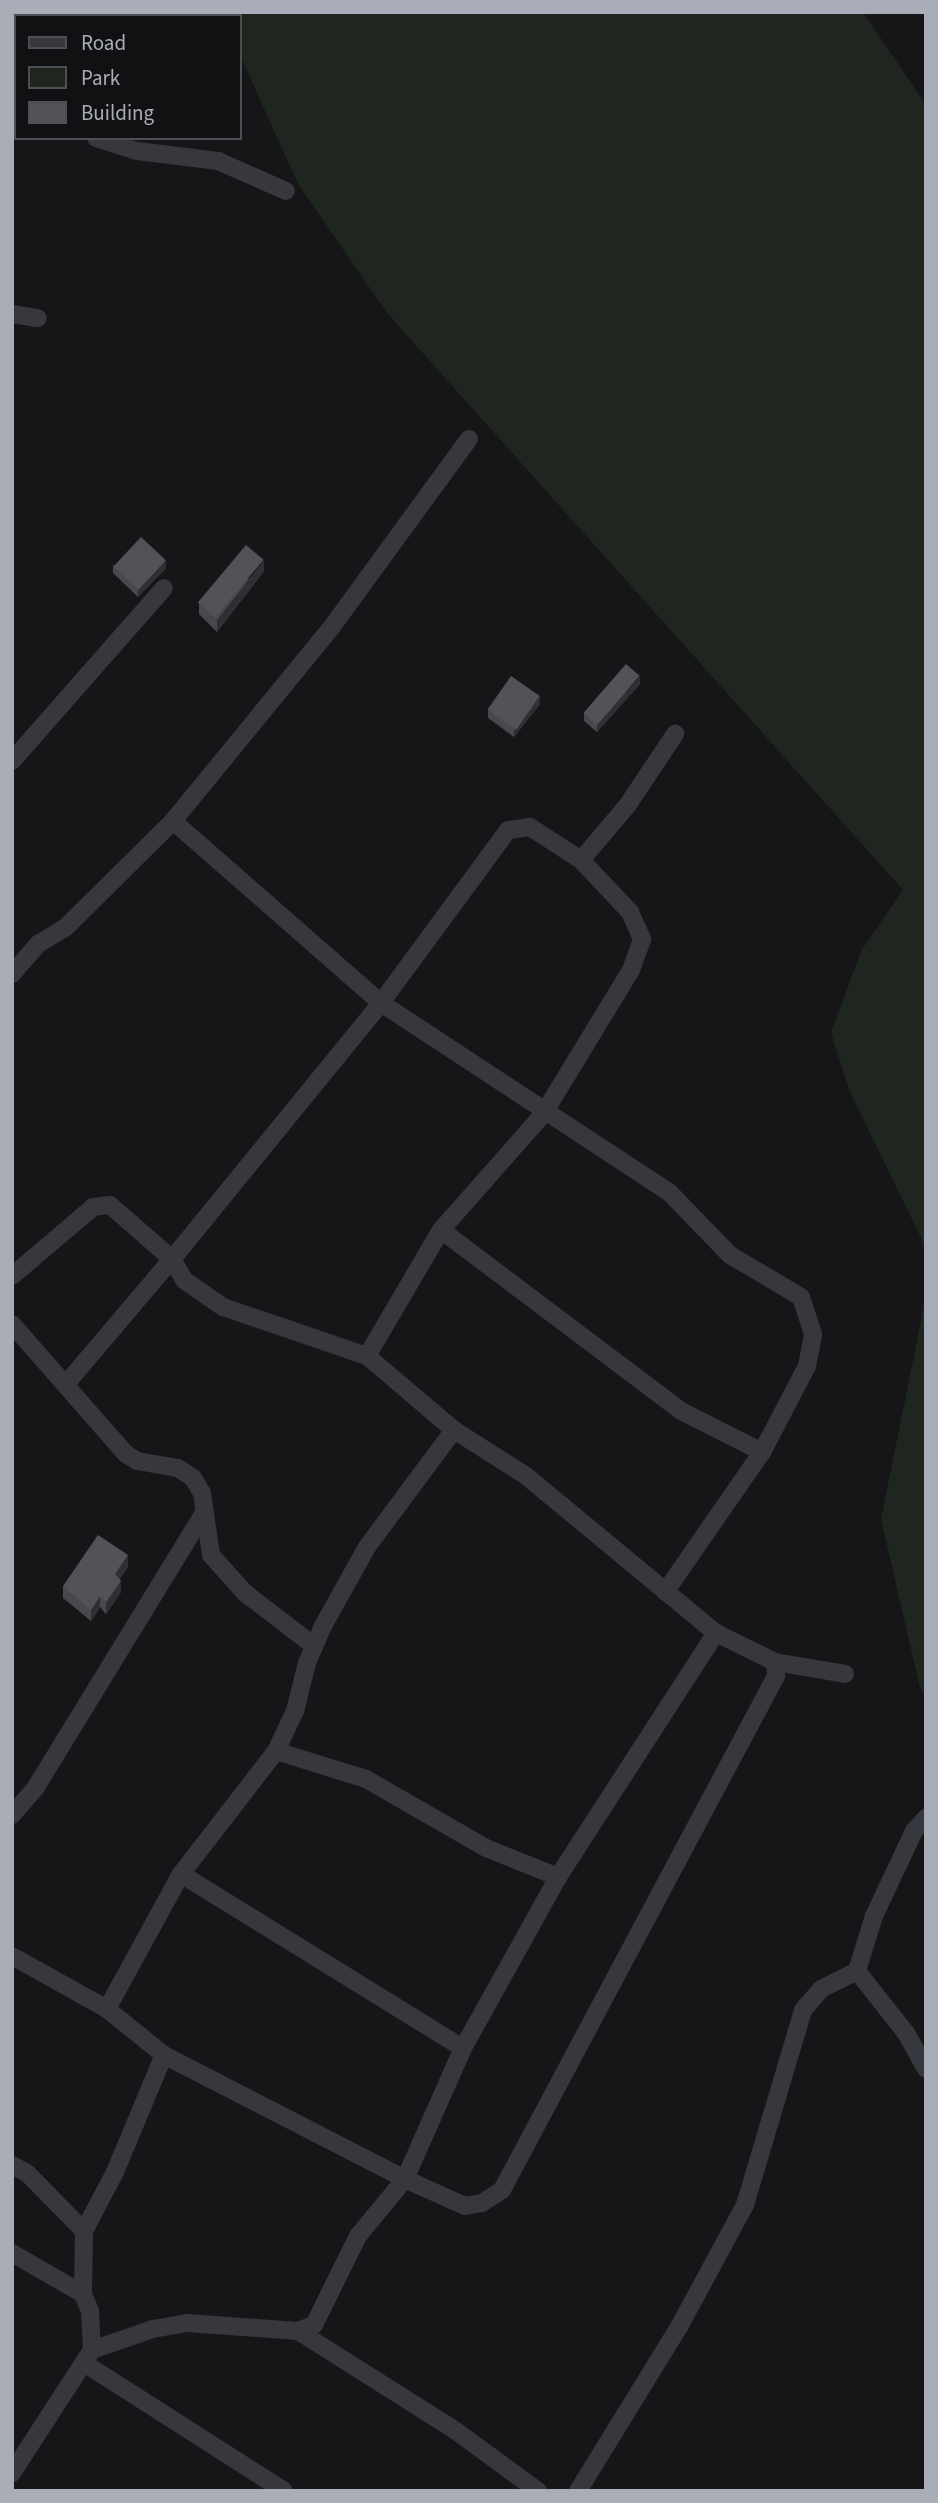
<!DOCTYPE html>
<html>
<head>
<meta charset="utf-8">
<style>
	body { margin:0 }
	#map { position:relative; width:938px; height:2503px; overflow:hidden; background:#161618; font-family:"Source Sans 3",sans-serif }
	div>[style] { position:absolute }
	[style*='--x'] { left:calc(var(--x)*1px); top:calc(var(--y)*1px); width:calc(var(--w)*1px); rotate:calc(var(--a)*1deg) }
	.green>* { inset:0; background:#1e261f }
	.lane>* { height:9px; margin:-4.5px; padding:0 4.5px; transform-origin:4.5px; border-radius:4.5px; background:#37383d }
	.street>* { height:18px; margin:-9px; padding:0 9px; transform-origin:9px; border-radius:9px; background:#37383d }
	.wall>* { inset:0; background:#47494d }
	.shaded-wall>* { inset:0; background:#2f3033 }
	.building>* { inset:0; background:#525359; transform-origin:0 0 }
	span { translate:-50% -50%; white-space:nowrap; text-align:center; line-height:1.15; -webkit-text-stroke:5px #111113; paint-order:stroke }
	.frame { position:absolute; inset:0; border:14px solid #a8adb8; pointer-events:none }
	.legend { position:absolute; left:14px; top:14px; width:228px; height:126px; box-sizing:border-box; background:#111113; border:2px solid #4d4f55; margin:0; padding:9px 12px; list-style:none; font-size:21px; color:#a8adb8 }
	.legend li { display:flex; align-items:center; gap:14px; height:35px }
	.legend b { width:35px; border:2px solid #4d4f55 }
</style>
</head>
<body>
<div id="map">
	<div class="green">
		<i style="clip-path:polygon(169px 12px,863px 12px,926px 105px,926px 1248px,849px 1090px,831px 1033px,861px 951px,903px 890px,387px 313px,298px 184px,240px 55px,240px 16px,168px 16px)"></i>
		<i style="clip-path:polygon(926px 1296px,926px 1694px,920px 1688px,881px 1519px)"></i>
	</div>
	<div class="lane">
		<i style="--x:129;--y:12;--w:4;--a:63"></i>
	</div>
	<div class="street">
		<i style="--x:12;--y:123;--w:4;--a:14"></i>
		<i style="--x:96;--y:138;--w:43;--a:17.6"></i>
		<i style="--x:137;--y:151;--w:82;--a:7"></i>
		<i style="--x:218;--y:161;--w:74;--a:23.8"></i>
		<i style="--x:12;--y:314;--w:26;--a:9"></i>
		<i style="--x:12;--y:761;--w:230;--a:-48.7"></i>
		<i style="--x:173;--y:821;--w:276;--a:41.2"></i>
		<i style="--x:381;--y:1003;--w:344;--a:33.3"></i>
		<i style="--x:669;--y:1192;--w:88;--a:45.9"></i>
		<i style="--x:730;--y:1255;--w:82;--a:30.6"></i>
		<i style="--x:801;--y:1297;--w:40;--a:72"></i>
		<i style="--x:813;--y:1335;--w:32;--a:101"></i>
		<i style="--x:807;--y:1366;--w:97;--a:117.6"></i>
		<i style="--x:762;--y:1452;--w:170;--a:124.7"></i>
		<i style="--x:581;--y:860;--w:71;--a:-49.6"></i>
		<i style="--x:627;--y:806;--w:87;--a:-56.3"></i>
		<i style="--x:12;--y:974;--w:40;--a:-49"></i>
		<i style="--x:38;--y:944;--w:31;--a:-31"></i>
		<i style="--x:65;--y:928;--w:152;--a:-44.7"></i>
		<i style="--x:173;--y:821;--w:249;--a:-50.7"></i>
		<i style="--x:331;--y:628;--w:234;--a:-53.9"></i>
		<i style="--x:441;--y:1230;--w:301;--a:37"></i>
		<i style="--x:681;--y:1411;--w:91;--a:26.8"></i>
		<i style="--x:12;--y:1276;--w:106;--a:-40.4"></i>
		<i style="--x:93;--y:1207;--w:17;--a:-7"></i>
		<i style="--x:110;--y:1205;--w:82;--a:41.1"></i>
		<i style="--x:172;--y:1259;--w:24;--a:60"></i>
		<i style="--x:184;--y:1280;--w:47;--a:34.7"></i>
		<i style="--x:223;--y:1307;--w:152;--a:18.8"></i>
		<i style="--x:367;--y:1356;--w:146;--a:-59.6"></i>
		<i style="--x:441;--y:1230;--w:156;--a:-48.6"></i>
		<i style="--x:544;--y:1113;--w:167;--a:-58.7"></i>
		<i style="--x:631;--y:970;--w:33;--a:-70"></i>
		<i style="--x:642;--y:939;--w:30;--a:-114"></i>
		<i style="--x:630;--y:912;--w:71;--a:-133.3"></i>
		<i style="--x:581;--y:860;--w:61;--a:-147.1"></i>
		<i style="--x:530;--y:827;--w:22;--a:172"></i>
		<i style="--x:508;--y:830;--w:215;--a:126.3"></i>
		<i style="--x:381;--y:1003;--w:330;--a:129.2"></i>
		<i style="--x:172;--y:1259;--w:162;--a:130.3"></i>
		<i style="--x:12;--y:1324;--w:173;--a:48.8"></i>
		<i style="--x:126;--y:1454;--w:13;--a:32"></i>
		<i style="--x:137;--y:1461;--w:42;--a:9.7"></i>
		<i style="--x:178;--y:1468;--w:18;--a:34"></i>
		<i style="--x:193;--y:1478;--w:17;--a:59"></i>
		<i style="--x:202;--y:1493;--w:63;--a:81.7"></i>
		<i style="--x:211;--y:1555;--w:51;--a:48.2"></i>
		<i style="--x:245;--y:1593;--w:87;--a:37.5"></i>
		<i style="--x:367;--y:1356;--w:114;--a:40.4"></i>
		<i style="--x:454;--y:1430;--w:84;--a:32.4"></i>
		<i style="--x:525;--y:1475;--w:248;--a:39.6"></i>
		<i style="--x:775;--y:1662;--w:71;--a:9.7"></i>
		<i style="--x:276;--y:1751;--w:94;--a:17.3"></i>
		<i style="--x:366;--y:1779;--w:138;--a:29.9"></i>
		<i style="--x:486;--y:1848;--w:78;--a:21.9"></i>
		<i style="--x:12;--y:1815;--w:37;--a:-49"></i>
		<i style="--x:36;--y:1787;--w:319;--a:-58.5"></i>
		<i style="--x:926;--y:1818;--w:18;--a:133"></i>
		<i style="--x:914;--y:1831;--w:94;--a:115.2"></i>
		<i style="--x:874;--y:1916;--w:58;--a:107.2"></i>
		<i style="--x:857;--y:1971;--w:79;--a:51.7"></i>
		<i style="--x:906;--y:2033;--w:41;--a:60.9"></i>
		<i style="--x:181;--y:1874;--w:331;--a:31.7"></i>
		<i style="--x:12;--y:1956;--w:109;--a:29.2"></i>
		<i style="--x:12;--y:2165;--w:17;--a:28"></i>
		<i style="--x:27;--y:2173;--w:81;--a:45.5"></i>
		<i style="--x:12;--y:2253;--w:82;--a:30"></i>
		<i style="--x:298;--y:2331;--w:187;--a:32.3"></i>
		<i style="--x:456;--y:2431;--w:102;--a:36.2"></i>
		<i style="--x:92;--y:2350;--w:65;--a:-19"></i>
		<i style="--x:153;--y:2329;--w:36;--a:-10"></i>
		<i style="--x:188;--y:2323;--w:110;--a:4.2"></i>
		<i style="--x:298;--y:2331;--w:17;--a:-21"></i>
		<i style="--x:314;--y:2325;--w:99;--a:-63.7"></i>
		<i style="--x:358;--y:2236;--w:74;--a:-50.5"></i>
		<i style="--x:405;--y:2179;--w:143;--a:-66.1"></i>
		<i style="--x:463;--y:2048;--w:196;--a:-60.9"></i>
		<i style="--x:558;--y:1877;--w:291;--a:-57.1"></i>
		<i style="--x:716;--y:1633;--w:66;--a:26.2"></i>
		<i style="--x:775;--y:1662;--w:14;--a:86"></i>
		<i style="--x:776;--y:1676;--w:582;--a:118.06"></i>
		<i style="--x:502;--y:2190;--w:24;--a:147"></i>
		<i style="--x:482;--y:2203;--w:17;--a:170"></i>
		<i style="--x:465;--y:2206;--w:66;--a:-155.8"></i>
		<i style="--x:405;--y:2179;--w:271;--a:-152.8"></i>
		<i style="--x:84;--y:2363;--w:237;--a:32.6"></i>
		<i style="--x:12;--y:2473;--w:147;--a:-57"></i>
		<i style="--x:92;--y:2350;--w:39;--a:-93"></i>
		<i style="--x:90;--y:2311;--w:18;--a:-112"></i>
		<i style="--x:83;--y:2294;--w:63;--a:-89.1"></i>
		<i style="--x:84;--y:2231;--w:67;--a:-62.3"></i>
		<i style="--x:115;--y:2172;--w:127;--a:-67.3"></i>
		<i style="--x:164;--y:2055;--w:73;--a:-141.1"></i>
		<i style="--x:107;--y:2009;--w:154;--a:-61.3"></i>
		<i style="--x:181;--y:1874;--w:155;--a:-52.3"></i>
		<i style="--x:276;--y:1751;--w:44;--a:-64.6"></i>
		<i style="--x:295;--y:1711;--w:49;--a:-76"></i>
		<i style="--x:307;--y:1663;--w:40;--a:-66.6"></i>
		<i style="--x:323;--y:1626;--w:90;--a:-60.9"></i>
		<i style="--x:367;--y:1547;--w:146;--a:-53.4"></i>
		<i style="--x:578;--y:2491;--w:193;--a:-58.4"></i>
		<i style="--x:679;--y:2327;--w:139;--a:-61.6"></i>
		<i style="--x:745;--y:2205;--w:203;--a:-73.4"></i>
		<i style="--x:803;--y:2010;--w:28;--a:-49"></i>
		<i style="--x:821;--y:1989;--w:40;--a:-26.6"></i>
	</div>
	<div class="wall">
		<i style="clip-path:polygon(113px 565px,166px 568px,138px 597px,113px 573px)"></i>
		<i style="clip-path:polygon(264px 571px,217px 632px,199px 614px,199px 603px)"></i>
		<i style="clip-path:polygon(640px 684px,597px 732px,584px 721px,584px 714px)"></i>
		<i style="clip-path:polygon(540px 704px,514px 737px,488px 718px,488px 710px)"></i>
		<i style="clip-path:polygon(128px 1567px,119px 1579px,121px 1592px,106px 1614px,100px 1607px,91px 1621px,63px 1598px,63px 1586px)"></i>
	</div>
	<div class="shaded-wall">
		<i style="clip-path:polygon(166px 560px,166px 568px,138px 597px,138px 589px)"></i>
		<i style="clip-path:polygon(264px 560px,264px 571px,217px 632px,217px 620px)"></i>
		<i style="clip-path:polygon(640px 676px,640px 684px,597px 732px,597px 725px)"></i>
		<i style="clip-path:polygon(540px 696px,540px 704px,514px 737px,514px 729px)"></i>
		<i style="clip-path:polygon(128px 1555px,128px 1567px,115px 1586px,115px 1574px)"></i>
		<i style="clip-path:polygon(121px 1581px,121px 1592px,106px 1614px,106px 1602px)"></i>
		<i style="clip-path:polygon(100px 1596px,100px 1607px,91px 1621px,91px 1610px)"></i>
	</div>
	<div class="building">
		<i style="left:141px;top:537px;width:34px;height:40px;rotate:43deg"></i>
		<i style="left:246px;top:545px;width:23px;height:75px;rotate:40deg"></i>
		<i style="left:626px;top:664px;width:18px;height:65px;rotate:41deg"></i>
		<i style="left:511px;top:676px;width:35px;height:41px;rotate:35deg"></i>
		<i style="clip-path:polygon(98px 1535px,128px 1555px,115px 1574px,121px 1581px,106px 1602px,100px 1596px,91px 1610px,63px 1586px)"></i>
	</div>
	<div class="frame"></div>
	<ul class="legend">
	<li><b style="height:9px;background:#37383d"></b>Road</li>
	<li><b style="height:19px;background:#1e261f"></b>Park</li>
	<li><b style="height:19px;background:#525359"></b>Building</li>
	</ul>
</div>
</body>
</html>
